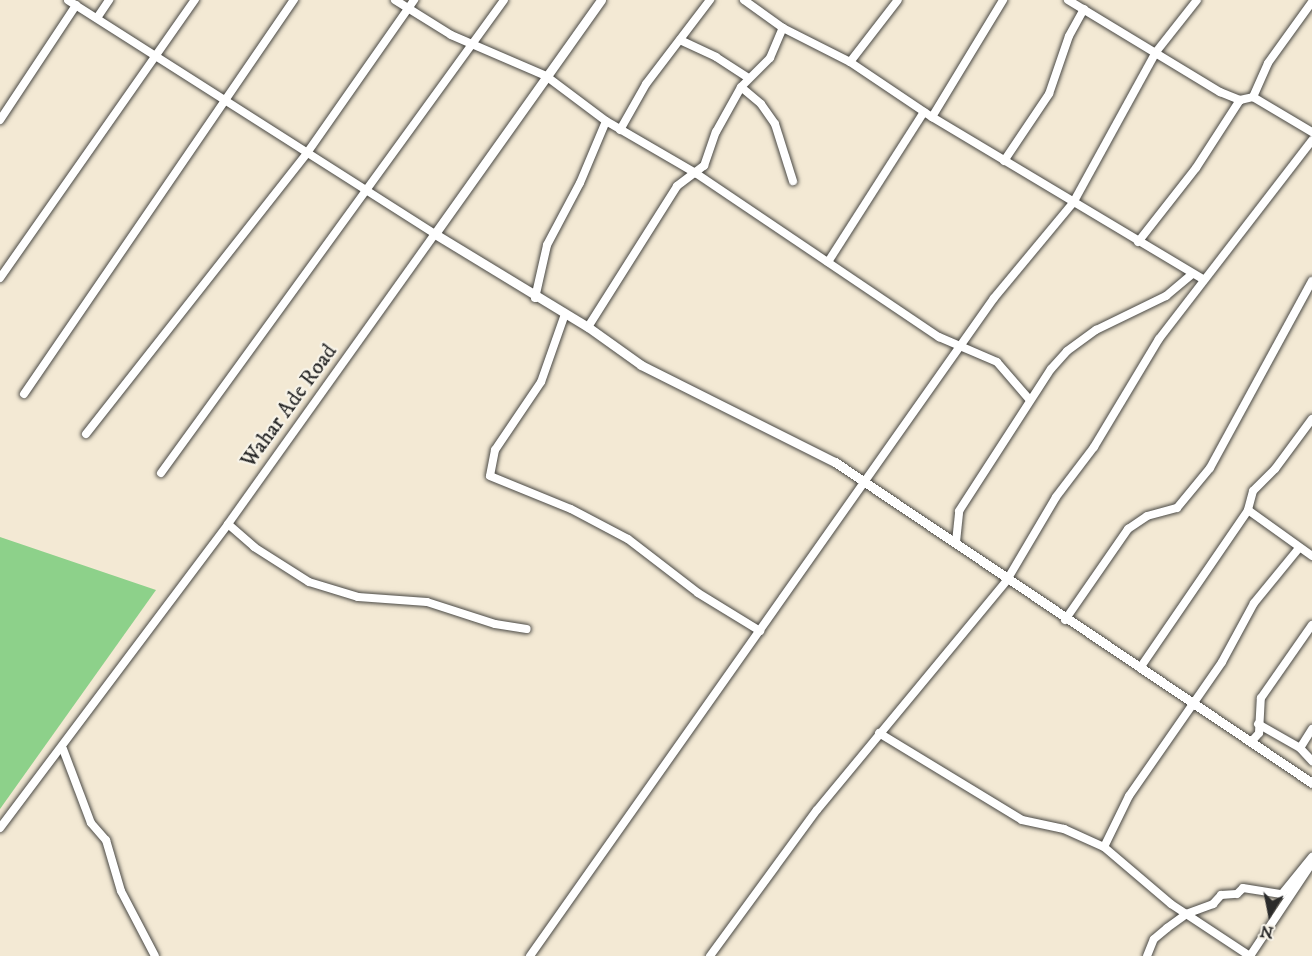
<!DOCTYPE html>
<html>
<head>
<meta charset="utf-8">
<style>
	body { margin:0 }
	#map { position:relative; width:1312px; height:956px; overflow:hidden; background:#f3e9d4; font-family:"IM FELL DW Pica",serif }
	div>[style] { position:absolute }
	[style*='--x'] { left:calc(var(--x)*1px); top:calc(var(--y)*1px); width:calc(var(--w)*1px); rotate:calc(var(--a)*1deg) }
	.green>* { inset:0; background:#8dd18a }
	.roads { filter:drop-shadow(0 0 2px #494844) drop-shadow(0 0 2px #494844) }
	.minor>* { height:8px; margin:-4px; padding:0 4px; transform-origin:4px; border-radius:4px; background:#fff }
	.tertiary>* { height:9px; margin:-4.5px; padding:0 4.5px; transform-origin:4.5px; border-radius:4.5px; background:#fff }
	span { translate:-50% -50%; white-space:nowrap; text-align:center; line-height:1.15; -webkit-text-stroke:4.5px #f7f3e8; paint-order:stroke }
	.street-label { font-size:22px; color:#2b2b2b }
	.north { position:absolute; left:1240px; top:884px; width:60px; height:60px; -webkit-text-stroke:4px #f7f3e8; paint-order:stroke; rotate:190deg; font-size:16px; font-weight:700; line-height:24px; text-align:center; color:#2b2b2b }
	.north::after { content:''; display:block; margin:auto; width:21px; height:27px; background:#2b2b2b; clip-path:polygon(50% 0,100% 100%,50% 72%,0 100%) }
</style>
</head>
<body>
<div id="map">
	<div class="green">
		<i style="clip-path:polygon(0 537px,156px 590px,0 809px)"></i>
	</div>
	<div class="roads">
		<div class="minor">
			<i style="--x:395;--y:0;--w:66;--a:32"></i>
			<i style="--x:451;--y:35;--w:103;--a:23.3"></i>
			<i style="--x:546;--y:76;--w:75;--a:36.9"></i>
			<i style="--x:606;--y:121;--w:105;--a:30.2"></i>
			<i style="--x:697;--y:174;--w:292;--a:34"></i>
			<i style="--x:939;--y:337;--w:63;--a:23.3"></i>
			<i style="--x:997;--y:362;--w:49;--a:49.1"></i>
			<i style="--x:744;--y:0;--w:48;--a:35.7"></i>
			<i style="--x:783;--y:28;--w:75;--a:26.9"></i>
			<i style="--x:850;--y:62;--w:99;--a:33.9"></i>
			<i style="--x:932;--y:117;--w:317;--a:30.9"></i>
			<i style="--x:1068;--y:0;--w:178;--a:31.2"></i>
			<i style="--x:1220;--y:92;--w:22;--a:22"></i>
			<i style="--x:1240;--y:100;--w:13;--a:-13"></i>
			<i style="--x:1253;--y:97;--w:69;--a:30.7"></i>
			<i style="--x:97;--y:18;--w:22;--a:-56"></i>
			<i style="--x:680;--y:40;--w:40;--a:25"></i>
			<i style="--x:716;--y:57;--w:38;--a:33"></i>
			<i style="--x:850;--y:62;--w:78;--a:-52.3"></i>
			<i style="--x:741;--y:87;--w:26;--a:40"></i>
			<i style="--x:761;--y:104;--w:24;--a:55"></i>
			<i style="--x:775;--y:124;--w:60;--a:72.5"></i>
			<i style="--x:1253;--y:97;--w:37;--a:-66"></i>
			<i style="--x:1268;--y:63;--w:75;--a:-54.2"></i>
			<i style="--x:932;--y:117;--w:137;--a:-58.7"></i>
			<i style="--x:0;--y:120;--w:138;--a:-56.5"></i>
			<i style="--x:620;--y:130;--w:53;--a:-60.5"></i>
			<i style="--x:646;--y:84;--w:106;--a:-52.7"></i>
			<i style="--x:1004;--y:161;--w:81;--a:-56.1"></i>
			<i style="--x:1049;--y:94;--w:61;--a:-71"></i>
			<i style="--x:1069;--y:36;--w:31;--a:-61"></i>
			<i style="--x:1138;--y:242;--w:94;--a:-51.9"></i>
			<i style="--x:1196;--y:168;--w:81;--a:-57.1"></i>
			<i style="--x:828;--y:262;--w:178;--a:-57.4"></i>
			<i style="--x:0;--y:278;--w:340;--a:-55"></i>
			<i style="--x:535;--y:298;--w:54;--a:-77.2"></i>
			<i style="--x:547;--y:245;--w:70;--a:-62"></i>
			<i style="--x:580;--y:183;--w:67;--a:-67.2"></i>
			<i style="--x:565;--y:314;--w:72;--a:109.4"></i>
			<i style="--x:541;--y:382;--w:82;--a:124.1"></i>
			<i style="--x:495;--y:450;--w:26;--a:101"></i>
			<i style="--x:490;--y:476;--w:87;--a:22.2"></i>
			<i style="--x:571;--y:509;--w:64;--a:27.8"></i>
			<i style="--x:628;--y:539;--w:88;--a:37.6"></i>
			<i style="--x:698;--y:593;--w:73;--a:31.5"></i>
			<i style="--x:588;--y:327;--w:167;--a:-57.7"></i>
			<i style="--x:677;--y:186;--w:34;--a:-37"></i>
			<i style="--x:704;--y:166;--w:36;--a:-71"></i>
			<i style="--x:716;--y:132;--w:51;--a:-60.9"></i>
			<i style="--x:741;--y:87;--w:41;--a:-45"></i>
			<i style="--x:770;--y:58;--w:33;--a:-67"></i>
			<i style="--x:24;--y:394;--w:478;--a:-55.6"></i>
			<i style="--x:1312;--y:419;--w:62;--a:126.5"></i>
			<i style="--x:1275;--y:469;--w:31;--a:135"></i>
			<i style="--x:1253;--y:491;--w:20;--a:105"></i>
			<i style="--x:1248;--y:510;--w:79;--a:35.7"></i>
			<i style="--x:86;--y:434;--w:357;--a:-51.8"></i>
			<i style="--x:307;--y:153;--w:187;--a:-55"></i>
			<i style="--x:161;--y:473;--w:584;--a:-54.05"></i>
			<i style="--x:228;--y:524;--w:35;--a:41"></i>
			<i style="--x:254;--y:547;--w:65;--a:32.5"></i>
			<i style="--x:309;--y:582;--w:51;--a:17"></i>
			<i style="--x:358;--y:597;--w:69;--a:4.1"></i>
			<i style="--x:427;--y:602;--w:71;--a:17.9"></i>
			<i style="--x:495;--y:624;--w:32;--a:9"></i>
			<i style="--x:956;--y:542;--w:31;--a:-84"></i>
			<i style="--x:959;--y:511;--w:169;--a:-57.1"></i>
			<i style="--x:1051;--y:369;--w:24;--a:-48"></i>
			<i style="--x:1067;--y:351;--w:36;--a:-36"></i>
			<i style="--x:1096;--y:330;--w:78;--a:-25.9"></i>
			<i style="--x:1166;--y:296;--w:34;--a:-40"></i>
			<i style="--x:1065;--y:620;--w:111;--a:-55.3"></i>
			<i style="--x:1128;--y:529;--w:23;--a:-34"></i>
			<i style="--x:1147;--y:516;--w:31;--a:-15"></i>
			<i style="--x:1177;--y:508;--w:52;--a:-50.5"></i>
			<i style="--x:1210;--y:468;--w:213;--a:-61.4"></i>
			<i style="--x:1140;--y:668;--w:191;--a:-55.6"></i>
			<i style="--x:1258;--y:724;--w:48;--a:29.7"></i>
			<i style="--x:1312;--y:729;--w:22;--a:122"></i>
			<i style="--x:1300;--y:748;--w:18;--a:47"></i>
			<i style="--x:879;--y:733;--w:167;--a:31.3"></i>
			<i style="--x:1022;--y:820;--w:43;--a:12.1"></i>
			<i style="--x:1064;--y:829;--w:44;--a:24.2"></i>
			<i style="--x:1104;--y:847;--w:88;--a:40.4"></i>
			<i style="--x:1171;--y:904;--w:95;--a:33.4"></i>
			<i style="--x:1251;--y:742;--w:12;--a:-48"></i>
			<i style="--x:1259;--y:733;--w:35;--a:-87"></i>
			<i style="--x:1261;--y:698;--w:89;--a:-55.1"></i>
			<i style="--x:63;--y:749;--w:79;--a:69.3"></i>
			<i style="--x:91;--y:823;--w:23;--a:49"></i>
			<i style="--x:106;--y:840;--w:53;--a:73.6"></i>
			<i style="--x:121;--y:891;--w:73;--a:62.4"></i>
			<i style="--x:0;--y:828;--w:380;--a:-53.1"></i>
			<i style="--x:228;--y:524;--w:356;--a:-54.5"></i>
			<i style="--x:435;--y:234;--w:435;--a:-147.5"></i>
			<i style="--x:1104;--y:847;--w:57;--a:-63.9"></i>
			<i style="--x:1129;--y:796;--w:163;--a:-55.2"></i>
			<i style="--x:1222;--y:662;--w:67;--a:-61.5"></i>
			<i style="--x:1254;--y:603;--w:71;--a:-50.7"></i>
			<i style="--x:530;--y:956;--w:805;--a:-54.81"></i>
			<i style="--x:994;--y:298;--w:124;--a:-50.3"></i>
			<i style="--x:1073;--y:203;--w:172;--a:-61.2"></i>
			<i style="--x:1156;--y:52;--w:66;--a:-51.7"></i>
			<i style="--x:710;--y:956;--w:181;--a:-53.8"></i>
			<i style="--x:817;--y:810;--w:298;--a:-50.4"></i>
			<i style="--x:1007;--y:580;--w:96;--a:-59.4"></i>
			<i style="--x:1056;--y:497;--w:63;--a:-52.8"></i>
			<i style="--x:1094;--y:447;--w:126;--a:-59"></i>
			<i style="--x:1159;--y:339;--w:251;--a:-52.4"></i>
			<i style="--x:1147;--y:956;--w:18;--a:-68"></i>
			<i style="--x:1154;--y:939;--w:17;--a:-40"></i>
			<i style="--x:1167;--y:928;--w:24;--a:-36"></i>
			<i style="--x:1186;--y:914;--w:29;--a:-20"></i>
			<i style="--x:1213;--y:904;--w:12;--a:-48"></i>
			<i style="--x:1221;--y:895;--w:16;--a:-4"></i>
			<i style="--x:1237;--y:894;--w:8;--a:-45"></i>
			<i style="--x:1243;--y:888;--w:39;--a:9"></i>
			<i style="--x:1282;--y:894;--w:48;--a:-51"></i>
			<i style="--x:1250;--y:956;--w:112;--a:-56.3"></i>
		</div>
		<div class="tertiary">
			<i style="--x:601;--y:0;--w:287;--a:125.4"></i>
			<i style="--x:435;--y:234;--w:179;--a:31.3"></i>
			<i style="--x:588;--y:327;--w:65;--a:35.6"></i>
			<i style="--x:641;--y:365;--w:217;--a:26.6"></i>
			<i style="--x:835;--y:462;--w:575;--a:33.94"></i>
		</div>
	</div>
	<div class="street-label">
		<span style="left:289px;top:406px;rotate:-54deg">Wahar Ade Road</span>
	</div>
	<div class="north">N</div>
</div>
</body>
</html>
